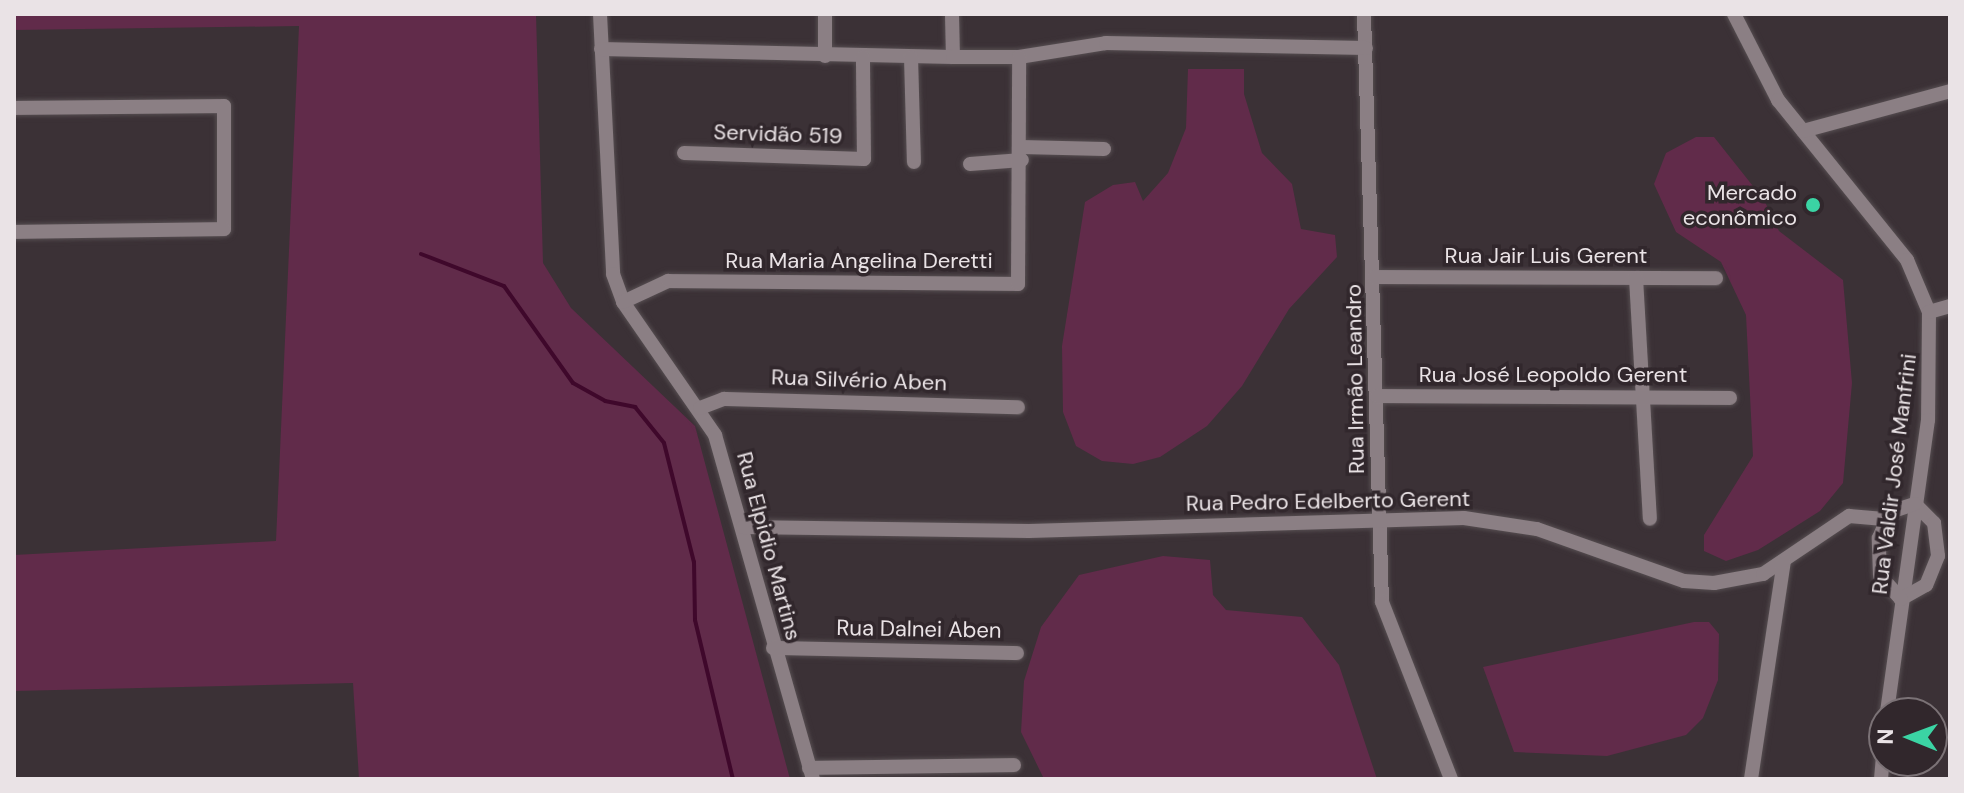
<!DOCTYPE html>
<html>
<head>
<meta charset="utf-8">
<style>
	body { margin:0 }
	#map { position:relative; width:1964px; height:793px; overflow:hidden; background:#3b3136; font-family:"DM Sans",sans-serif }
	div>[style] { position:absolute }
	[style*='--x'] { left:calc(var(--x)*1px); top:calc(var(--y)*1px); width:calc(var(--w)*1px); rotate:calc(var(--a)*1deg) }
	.green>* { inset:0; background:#612b4a }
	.stream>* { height:4px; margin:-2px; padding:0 2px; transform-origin:2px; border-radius:2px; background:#3f082b }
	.roads { filter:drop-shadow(0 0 2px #564e51) drop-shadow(0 0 2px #564e51) }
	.minor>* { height:14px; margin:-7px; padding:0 7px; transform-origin:7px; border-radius:7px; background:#8b7f84 }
	.dots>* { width:22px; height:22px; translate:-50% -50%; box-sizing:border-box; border:4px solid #31272c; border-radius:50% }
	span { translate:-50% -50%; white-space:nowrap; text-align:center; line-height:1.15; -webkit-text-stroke:7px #31272c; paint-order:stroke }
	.street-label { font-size:22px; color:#eae3e6 }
	.poi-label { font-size:22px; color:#eae3e6 }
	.right { translate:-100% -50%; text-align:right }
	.frame { position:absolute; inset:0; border:16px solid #eae3e6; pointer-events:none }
	.north { position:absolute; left:1868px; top:697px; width:80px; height:80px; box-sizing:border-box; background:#31272c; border:2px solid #7b7276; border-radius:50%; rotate:271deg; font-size:22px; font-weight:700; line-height:32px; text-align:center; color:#eae3e6 }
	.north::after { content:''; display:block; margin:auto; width:28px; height:36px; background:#3bd4a4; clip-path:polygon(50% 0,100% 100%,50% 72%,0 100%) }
</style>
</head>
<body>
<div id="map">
	<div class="green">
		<i style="clip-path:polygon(14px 14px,536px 14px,543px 263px,571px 308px,695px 426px,790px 779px,359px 779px,353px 683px,14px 691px,14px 555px,276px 541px,299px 26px,14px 30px)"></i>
		<i style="clip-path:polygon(1188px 69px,1244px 69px,1244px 94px,1262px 153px,1292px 184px,1301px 229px,1335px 235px,1337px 257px,1289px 309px,1242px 386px,1207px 426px,1160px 457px,1133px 464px,1102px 461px,1076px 446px,1063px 412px,1062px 346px,1085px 202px,1113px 185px,1135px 182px,1143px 201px,1168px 173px,1186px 128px)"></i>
		<i style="clip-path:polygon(1696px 137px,1714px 137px,1764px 200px,1779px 231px,1843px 280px,1852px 383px,1843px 483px,1820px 511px,1758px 550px,1726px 561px,1704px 551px,1704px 535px,1753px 456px,1746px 315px,1721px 262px,1676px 232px,1654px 184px,1666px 153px)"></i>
		<i style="clip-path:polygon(1163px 556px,1210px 560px,1213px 595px,1226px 610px,1302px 617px,1339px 665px,1377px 779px,1044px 779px,1021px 732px,1024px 681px,1041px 627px,1079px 575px)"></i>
		<i style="clip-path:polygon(1694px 622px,1709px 622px,1719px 634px,1718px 680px,1703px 718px,1686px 735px,1607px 756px,1514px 752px,1483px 667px)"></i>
	</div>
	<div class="stream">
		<i style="--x:421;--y:254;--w:89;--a:21.1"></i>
		<i style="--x:504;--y:286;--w:119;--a:54.6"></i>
		<i style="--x:573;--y:383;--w:37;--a:29"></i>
		<i style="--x:605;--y:401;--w:31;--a:11"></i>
		<i style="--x:635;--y:407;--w:46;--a:51.1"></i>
		<i style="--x:664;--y:443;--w:123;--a:75.9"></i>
		<i style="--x:694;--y:562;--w:58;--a:89"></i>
		<i style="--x:695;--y:620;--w:163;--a:76.6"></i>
	</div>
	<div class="roads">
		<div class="minor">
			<i style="--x:600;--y:14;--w:260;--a:87.1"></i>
			<i style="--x:613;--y:274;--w:30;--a:70"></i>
			<i style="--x:623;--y:302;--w:162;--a:55.3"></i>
			<i style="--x:715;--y:435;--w:358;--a:74.1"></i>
			<i style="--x:952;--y:14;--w:43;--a:88.7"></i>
			<i style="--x:1364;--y:14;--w:588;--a:88.25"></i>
			<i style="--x:1382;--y:602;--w:190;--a:68.7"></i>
			<i style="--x:1734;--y:14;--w:97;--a:62.9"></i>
			<i style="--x:1778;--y:100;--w:206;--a:51.1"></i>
			<i style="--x:1907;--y:260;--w:56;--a:67.1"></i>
			<i style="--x:1929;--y:312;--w:108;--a:90.5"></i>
			<i style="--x:1928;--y:420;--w:296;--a:98"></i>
			<i style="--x:601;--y:49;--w:352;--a:1.3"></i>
			<i style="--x:953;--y:57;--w:66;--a:0"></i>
			<i style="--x:1019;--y:57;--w:88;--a:-9.1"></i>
			<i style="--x:1106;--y:43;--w:260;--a:1.1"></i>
			<i style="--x:825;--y:56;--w:42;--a:-90"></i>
			<i style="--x:911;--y:57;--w:105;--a:88.4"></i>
			<i style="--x:14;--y:108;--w:210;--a:-0.5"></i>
			<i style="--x:224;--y:106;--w:123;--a:90"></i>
			<i style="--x:224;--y:229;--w:210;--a:179.2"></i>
			<i style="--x:1803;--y:131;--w:152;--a:-15.2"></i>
			<i style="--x:1021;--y:147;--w:83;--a:1.4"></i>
			<i style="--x:684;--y:153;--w:180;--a:1.9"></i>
			<i style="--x:864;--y:159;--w:102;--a:-90.6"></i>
			<i style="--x:970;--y:164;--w:52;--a:-4.4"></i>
			<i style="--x:1375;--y:277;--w:341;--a:0.2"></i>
			<i style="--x:1636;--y:278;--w:241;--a:86.7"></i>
			<i style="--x:623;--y:302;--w:50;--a:-25"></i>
			<i style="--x:668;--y:281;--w:350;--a:0.5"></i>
			<i style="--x:1018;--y:284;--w:227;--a:-89.7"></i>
			<i style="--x:1929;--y:312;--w:22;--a:-16"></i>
			<i style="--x:1377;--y:396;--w:353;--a:0.3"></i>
			<i style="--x:700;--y:408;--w:26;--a:-21"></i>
			<i style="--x:724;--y:399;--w:294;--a:1.6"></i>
			<i style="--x:1915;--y:504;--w:27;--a:45"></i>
			<i style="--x:1934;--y:523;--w:33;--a:83"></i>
			<i style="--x:1938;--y:556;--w:31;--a:112"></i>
			<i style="--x:1926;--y:585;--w:29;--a:151"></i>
			<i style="--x:1901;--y:599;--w:31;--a:-132"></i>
			<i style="--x:1880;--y:576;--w:38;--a:-92"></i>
			<i style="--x:1879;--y:538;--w:28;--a:-67"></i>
			<i style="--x:1890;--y:512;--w:26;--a:-18"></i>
			<i style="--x:743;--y:527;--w:286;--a:0.8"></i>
			<i style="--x:1029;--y:531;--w:435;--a:-1.7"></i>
			<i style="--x:1464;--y:518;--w:74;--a:8.6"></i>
			<i style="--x:1537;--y:529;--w:156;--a:19.5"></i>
			<i style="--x:1684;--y:581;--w:30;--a:4"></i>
			<i style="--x:1714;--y:583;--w:50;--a:-10.4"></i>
			<i style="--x:1763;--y:574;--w:104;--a:-34"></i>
			<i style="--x:1849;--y:516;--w:35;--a:5"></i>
			<i style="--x:773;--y:648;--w:244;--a:1.2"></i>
			<i style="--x:809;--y:768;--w:205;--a:-0.8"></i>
			<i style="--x:1751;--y:779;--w:220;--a:-81.4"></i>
			<i style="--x:1881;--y:779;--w:34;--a:-85"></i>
		</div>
	</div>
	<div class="dots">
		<i style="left:1813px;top:205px;background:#3bd4a4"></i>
	</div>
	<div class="street-label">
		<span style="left:778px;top:134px;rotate:2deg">Servidão 519</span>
		<span style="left:1546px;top:256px">Rua Jair Luis Gerent</span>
		<span style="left:859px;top:261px">Rua Maria Angelina Deretti</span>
		<span style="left:1553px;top:375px">Rua José Leopoldo Gerent</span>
		<span style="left:1355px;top:379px;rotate:-91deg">Rua Irmão Leandro</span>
		<span style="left:859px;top:380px;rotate:2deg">Rua Silvério Aben</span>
		<span style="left:1894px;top:474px;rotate:-83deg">Rua Valdir José Manfrini</span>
		<span style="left:1328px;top:501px;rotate:-1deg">Rua Pedro Edelberto Gerent</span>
		<span style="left:769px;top:546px;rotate:75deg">Rua Elpidio Martins</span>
		<span style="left:919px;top:629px;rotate:1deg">Rua Dalnei Aben</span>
	</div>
	<div class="poi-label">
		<span class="right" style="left:1797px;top:205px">Mercado<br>econômico</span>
	</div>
	<div class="frame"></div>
	<div class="north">N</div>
</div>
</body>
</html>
